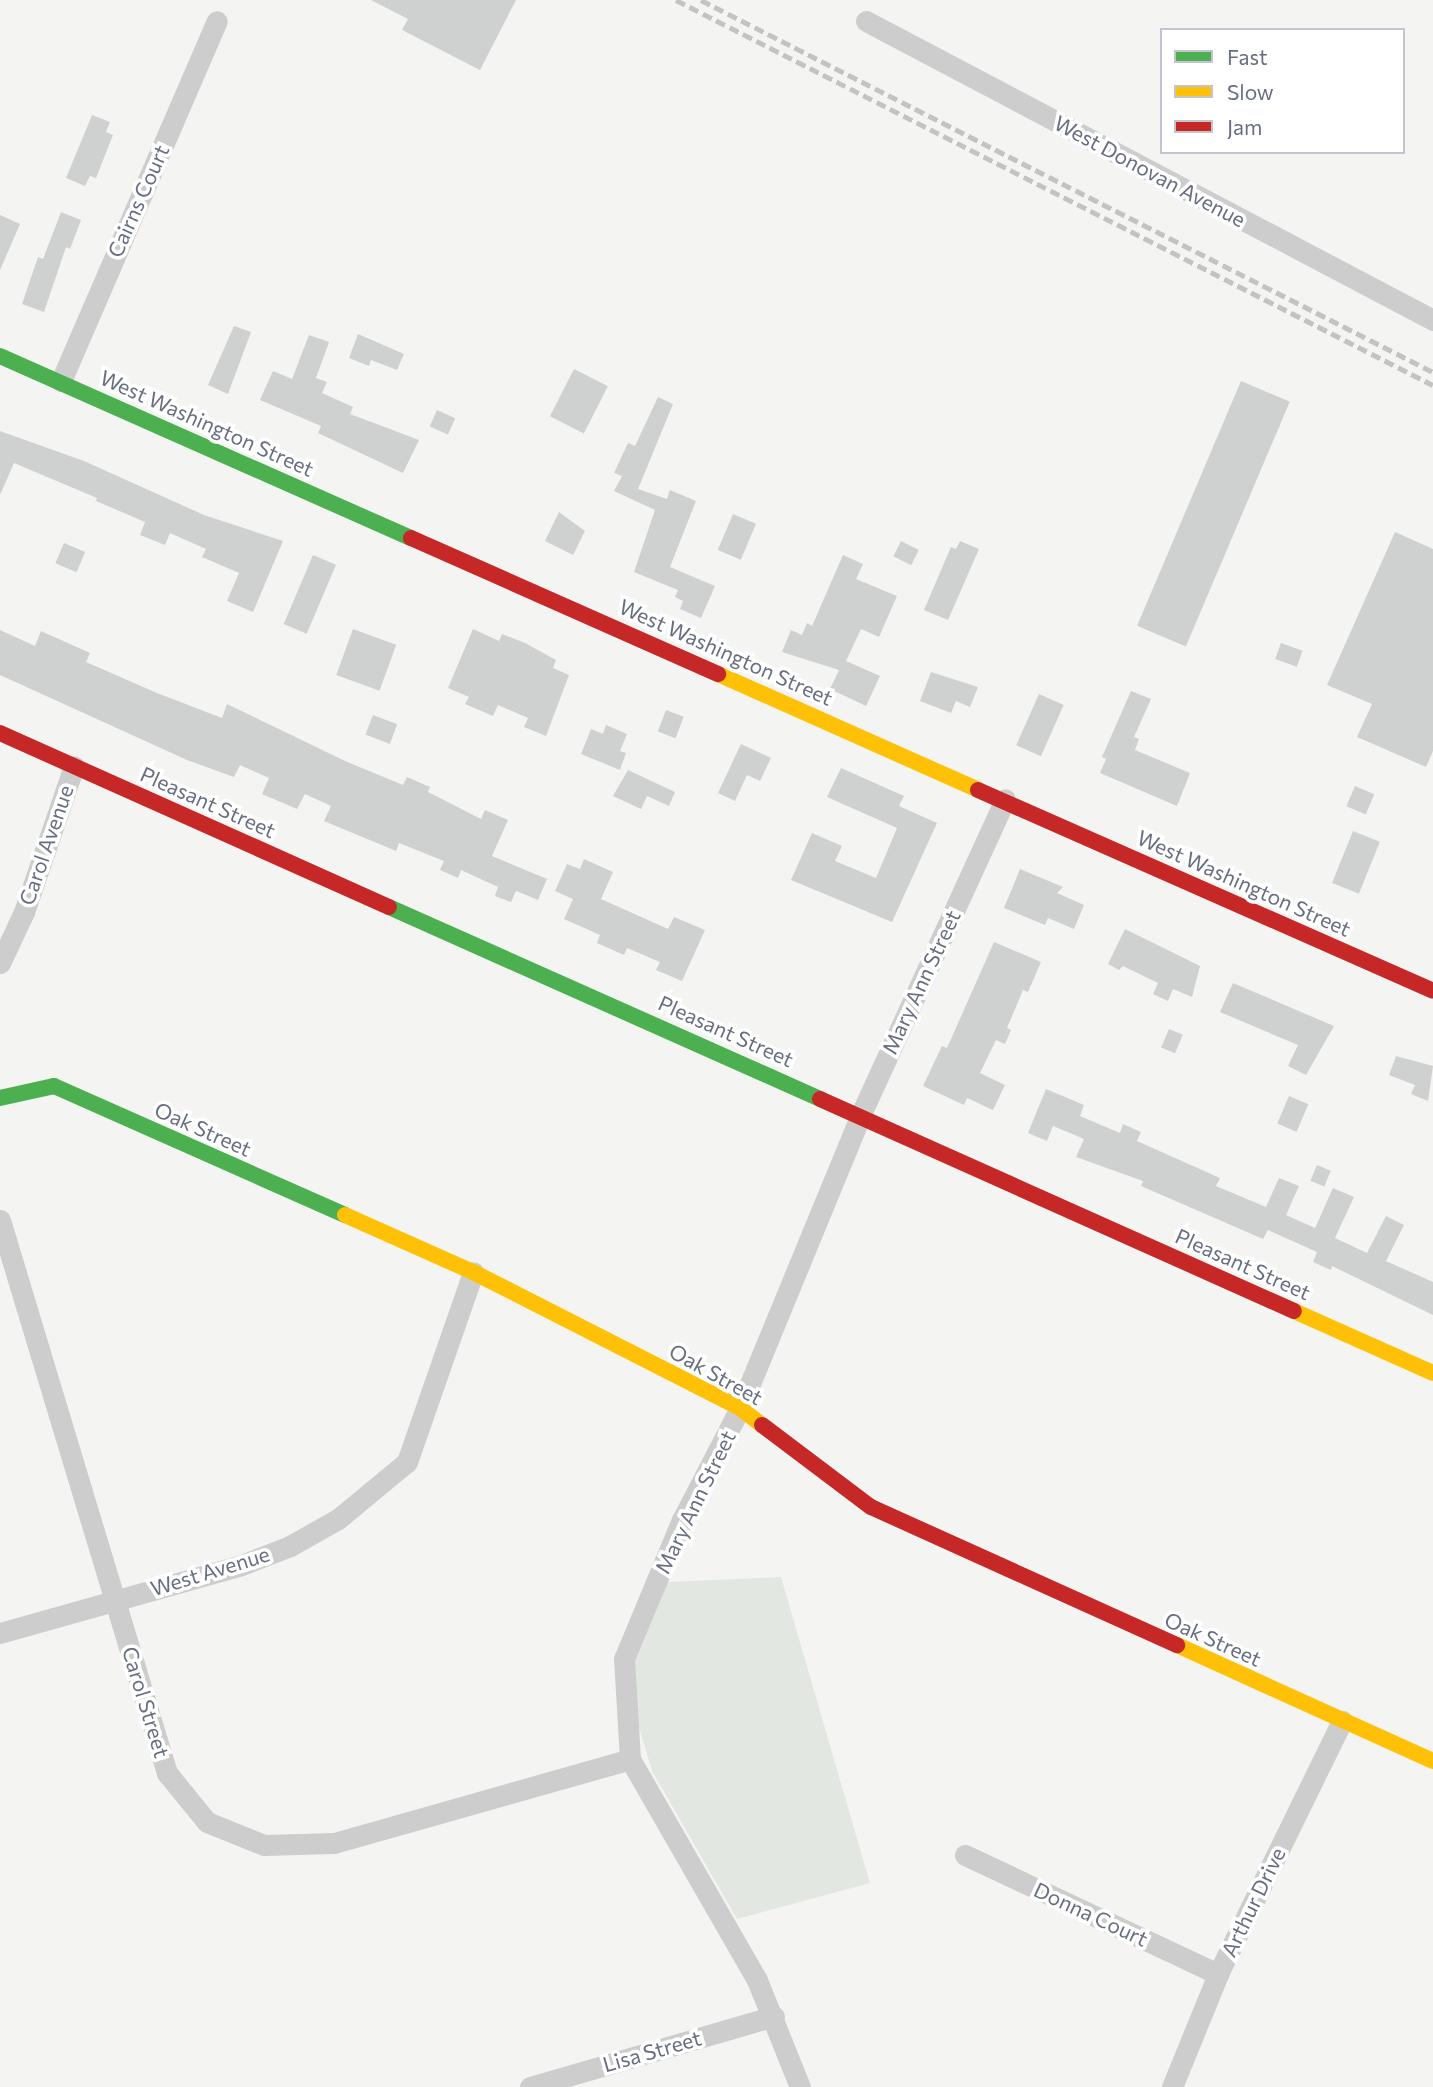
<!DOCTYPE html>
<html>
<head>
<meta charset="utf-8">
<style>
	body { margin:0 }
	#map { position:relative; width:1433px; height:2087px; overflow:hidden; background:#f4f5f3; font-family:Commissioner,sans-serif }
	div>[style] { position:absolute }
	[style*='--x'] { left:calc(var(--x)*1px); top:calc(var(--y)*1px); width:calc(var(--w)*1px); rotate:calc(var(--a)*1deg) }
	.green>* { inset:0; background:#e3e7e2 }
	.building>* { inset:0; background:#cfd0d0; transform-origin:0 0 }
	.street>* { height:21px; margin:-10.5px; padding:0 10.5px; transform-origin:10.5px; border-radius:10.5px; background:#cdcdce }
	.fast>* { height:16px; margin:-8px; padding:0 8px; transform-origin:8px; border-radius:8px; background:#4caf50 }
	.slow>* { height:16px; margin:-8px; padding:0 8px; transform-origin:8px; border-radius:8px; background:#ffc107 }
	.jam>* { height:16px; margin:-8px; padding:0 8px; transform-origin:8px; border-radius:8px; background:#c62828 }
	.rail>* { height:5px; margin-top:-2.5px; transform-origin:0; background:repeating-linear-gradient(90deg,#c3c3c4 0 10px,transparent 0 15px) }
	span { translate:-50% -50%; white-space:nowrap; text-align:center; line-height:1.15; -webkit-text-stroke:7px #fff; paint-order:stroke }
	.street-label { font-size:21px; color:#676e81 }
	.legend { position:absolute; left:1160px; top:28px; width:245px; height:126px; box-sizing:border-box; background:#fff; border:2px solid #c2c5cd; margin:0; padding:9px 12px; list-style:none; font-size:21px; color:#676e81 }
	.legend li { display:flex; align-items:center; gap:14px; height:35px }
	.legend b { width:35px; border:2px solid #c2c5cd }
</style>
</head>
<body>
<div id="map">
	<div class="green">
		<i style="clip-path:polygon(781px 1577px,870px 1883px,737px 1919px,652px 1771px,638px 1724px,634px 1665px,668px 1582px)"></i>
	</div>
	<div class="building">
		<i style="clip-path:polygon(371px 0,516px 0,480px 70px,402px 30px,408px 19px)"></i>
		<i style="clip-path:polygon(92px 115px,110px 122px,106px 132px,113px 135px,96px 178px,90px 176px,85px 186px,66px 178px)"></i>
		<i style="clip-path:polygon(61px 212px,81px 220px,70px 249px,66px 247px,44px 312px,22px 304px,38px 257px,43px 259px)"></i>
		<i style="clip-path:polygon(0 215px,20px 224px,0 270px)"></i>
		<i style="clip-path:polygon(234px 326px,251px 332px,228px 394px,208px 385px)"></i>
		<i style="clip-path:polygon(358px 334px,404px 354px,397px 370px,371px 360px,369px 366px,349px 358px)"></i>
		<i style="clip-path:polygon(309px 335px,329px 342px,316px 378px,327px 382px,322px 393px,353px 407px,350px 414px,419px 440px,403px 473px,318px 433px,321px 426px,260px 400px,273px 371px,292px 379px)"></i>
		<i style="left:574px;top:369px;width:38px;height:53px;rotate:27deg"></i>
		<i style="left:1241px;top:381px;width:53px;height:266px;rotate:23deg"></i>
		<i style="clip-path:polygon(658px 397px,673px 404px,638px 489px,667px 499px,670px 490px,696px 501px,670px 567px,715px 586px,701px 618px,680px 609px,683px 601px,675px 597px,678px 590px,634px 572px,655px 510px,614px 491px,622px 476px,614px 473px,628px 443px,635px 446px)"></i>
		<i style="left:437px;top:410px;width:20px;height:18px;rotate:24deg"></i>
		<i style="clip-path:polygon(0 431px,84px 461px,204px 515px,283px 541px,253px 612px,227px 601px,239px 573px,202px 557px,206px 549px,170px 533px,165px 545px,140px 535px,145px 522px,96px 501px,97px 498px,14px 463px,0 495px)"></i>
		<i style="clip-path:polygon(559px 512px,585px 531px,573px 555px,545px 541px)"></i>
		<i style="left:733px;top:514px;width:25px;height:39px;rotate:23deg"></i>
		<i style="clip-path:polygon(1395px 532px,1433px 549px,1433px 751px,1426px 767px,1357px 737px,1372px 704px,1327px 685px)"></i>
		<i style="left:901px;top:541px;width:20px;height:17px;rotate:27deg"></i>
		<i style="clip-path:polygon(960px 541px,979px 549px,948px 620px,924px 610px,951px 547px,956px 549px)"></i>
		<i style="left:64px;top:543px;width:23px;height:22px;rotate:23deg"></i>
		<i style="left:313px;top:555px;width:25px;height:75px;rotate:23deg"></i>
		<i style="clip-path:polygon(843px 555px,863px 564px,856px 579px,897px 596px,879px 637px,861px 629px,846px 661px,880px 676px,866px 706px,830px 689px,839px 670px,782px 652px,791px 630px,802px 635px,807px 623px,812px 626px)"></i>
		<i style="left:353px;top:629px;width:46px;height:49px;rotate:20deg"></i>
		<i style="clip-path:polygon(473px 629px,499px 641px,502px 634px,525px 643px,556px 660px,553px 668px,569px 675px,546px 736px,524px 727px,528px 718px,498px 705px,493px 716px,465px 704px,469px 697px,448px 688px)"></i>
		<i style="clip-path:polygon(0 630px,35px 646px,41px 631px,90px 653px,86px 662px,157px 693px,222px 718px,227px 704px,345px 761px,403px 785px,407px 777px,430px 787px,428px 792px,481px 819px,485px 810px,508px 820px,492px 856px,547px 879px,538px 900px,516px 891px,511px 902px,495px 896px,498px 887px,461px 870px,458px 878px,440px 870px,444px 861px,399px 843px,396px 851px,324px 821px,331px 806px,305px 794px,297px 809px,262px 794px,269px 778px,240px 765px,234px 777px,187px 760px,0 675px)"></i>
		<i style="left:1281px;top:643px;width:23px;height:17px;rotate:20deg"></i>
		<i style="clip-path:polygon(931px 672px,978px 687px,970px 707px,956px 701px,951px 713px,920px 701px)"></i>
		<i style="clip-path:polygon(1131px 691px,1151px 699px,1134px 737px,1139px 739px,1135px 750px,1190px 773px,1177px 806px,1100px 773px,1106px 759px,1102px 757px)"></i>
		<i style="left:1039px;top:694px;width:27px;height:56px;rotate:24deg"></i>
		<i style="left:666px;top:710px;width:19px;height:23px;rotate:21deg"></i>
		<i style="left:373px;top:715px;width:26px;height:21px;rotate:21deg"></i>
		<i style="clip-path:polygon(606px 725px,627px 734px,620px 751px,626px 753px,620px 770px,581px 754px,591px 729px,603px 734px)"></i>
		<i style="clip-path:polygon(741px 744px,771px 758px,760px 781px,747px 775px,735px 801px,718px 793px)"></i>
		<i style="clip-path:polygon(841px 768px,904px 796px,899px 806px,937px 823px,892px 922px,791px 880px,812px 833px,842px 846px,835px 861px,876px 878px,897px 828px,827px 797px)"></i>
		<i style="clip-path:polygon(628px 770px,675px 792px,669px 806px,647px 796px,641px 809px,613px 796px)"></i>
		<i style="left:1355px;top:786px;width:21px;height:22px;rotate:23deg"></i>
		<i style="left:1353px;top:831px;width:29px;height:56px;rotate:22deg"></i>
		<i style="clip-path:polygon(584px 859px,613px 872px,601px 899px,668px 929px,674px 917px,705px 930px,682px 981px,656px 970px,660px 962px,627px 948px,624px 955px,597px 943px,600px 935px,564px 919px,573px 899px,555px 891px,567px 864px,580px 869px)"></i>
		<i style="clip-path:polygon(1020px 869px,1063px 887px,1057px 893px,1084px 905px,1074px 929px,1048px 918px,1045px 925px,1004px 908px)"></i>
		<i style="clip-path:polygon(1125px 929px,1200px 966px,1192px 997px,1173px 989px,1168px 1001px,1153px 994px,1158px 983px,1123px 966px,1119px 970px,1108px 964px)"></i>
		<i style="clip-path:polygon(994px 942px,1041px 962px,1028px 992px,1023px 990px,1007px 1028px,1011px 1030px,1005px 1044px,996px 1040px,980px 1073px,1005px 1085px,993px 1110px,967px 1098px,964px 1105px,923px 1086px,942px 1046px,947px 1048px)"></i>
		<i style="clip-path:polygon(1233px 983px,1334px 1026px,1306px 1075px,1288px 1066px,1298px 1045px,1220px 1012px)"></i>
		<i style="left:1169px;top:1029px;width:15px;height:20px;rotate:23deg"></i>
		<i style="clip-path:polygon(1396px 1056px,1433px 1066px,1428px 1101px,1411px 1094px,1415px 1085px,1389px 1075px)"></i>
		<i style="clip-path:polygon(1046px 1089px,1084px 1105px,1080px 1116px,1120px 1133px,1123px 1124px,1141px 1132px,1137px 1141px,1220px 1178px,1216px 1186px,1266px 1207px,1279px 1178px,1299px 1186px,1286px 1215px,1315px 1228px,1333px 1188px,1354px 1197px,1335px 1238px,1367px 1253px,1386px 1216px,1404px 1225px,1386px 1261px,1433px 1282px,1433px 1315px,1332px 1266px,1331px 1270px,1313px 1262px,1317px 1252px,1268px 1230px,1263px 1239px,1141px 1186px,1143px 1181px,1076px 1157px,1084px 1139px,1053px 1126px,1047px 1141px,1028px 1133px)"></i>
		<i style="left:1289px;top:1096px;width:21px;height:30px;rotate:23deg"></i>
		<i style="left:1317px;top:1165px;width:15px;height:17px;rotate:23deg"></i>
	</div>
	<div class="street">
		<i style="--x:866;--y:21;--w:641;--a:27.8"></i>
		<i style="--x:61;--y:381;--w:392;--a:-66.6"></i>
		<i style="--x:0;--y:963;--w:56;--a:-64.8"></i>
		<i style="--x:24;--y:912;--w:154;--a:-71.1"></i>
		<i style="--x:0;--y:1220;--w:578;--a:73.2"></i>
		<i style="--x:167;--y:1773;--w:63;--a:50.8"></i>
		<i style="--x:207;--y:1822;--w:61;--a:22"></i>
		<i style="--x:264;--y:1845;--w:70;--a:-1.6"></i>
		<i style="--x:334;--y:1843;--w:308;--a:-15.8"></i>
		<i style="--x:0;--y:1633;--w:248;--a:-15.7"></i>
		<i style="--x:239;--y:1566;--w:55;--a:-21.4"></i>
		<i style="--x:290;--y:1546;--w:55;--a:-29.4"></i>
		<i style="--x:338;--y:1519;--w:89;--a:-39.6"></i>
		<i style="--x:407;--y:1462;--w:201;--a:-70.8"></i>
		<i style="--x:965;--y:1855;--w:280;--a:25.2"></i>
		<i style="--x:530;--y:2087;--w:254;--a:-16.2"></i>
		<i style="--x:800;--y:2087;--w:115;--a:-111.9"></i>
		<i style="--x:757;--y:1980;--w:255;--a:-119.9"></i>
		<i style="--x:630;--y:1759;--w:100;--a:-93.4"></i>
		<i style="--x:624;--y:1659;--w:151;--a:-67.4"></i>
		<i style="--x:682;--y:1520;--w:126;--a:-62.6"></i>
		<i style="--x:740;--y:1408;--w:318;--a:-67.6"></i>
		<i style="--x:861;--y:1114;--w:346;--a:-65.4"></i>
		<i style="--x:1172;--y:2087;--w:122;--a:-67.8"></i>
		<i style="--x:1218;--y:1974;--w:282;--a:-63.9"></i>
	</div>
	<div class="fast">
		<i style="--x:0;--y:356;--w:449;--a:23.9"></i>
		<i style="--x:389;--y:907;--w:472;--a:24"></i>
		<i style="--x:0;--y:1098;--w:55;--a:-12.5"></i>
		<i style="--x:54;--y:1086;--w:318;--a:23.9"></i>
	</div>
	<div class="slow">
		<i style="--x:718;--y:674;--w:285;--a:24"></i>
		<i style="--x:345;--y:1215;--w:140;--a:24"></i>
		<i style="--x:473;--y:1272;--w:300;--a:27"></i>
		<i style="--x:740;--y:1408;--w:28;--a:38"></i>
		<i style="--x:1294;--y:1311;--w:152;--a:24"></i>
		<i style="--x:1177;--y:1645;--w:281;--a:24.4"></i>
	</div>
	<div class="jam">
		<i style="--x:411;--y:538;--w:336;--a:23.9"></i>
		<i style="--x:0;--y:733;--w:426;--a:24.1"></i>
		<i style="--x:978;--y:790;--w:497;--a:23.8"></i>
		<i style="--x:820;--y:1099;--w:519;--a:24.1"></i>
		<i style="--x:762;--y:1425;--w:136;--a:37"></i>
		<i style="--x:871;--y:1507;--w:336;--a:24.3"></i>
	</div>
	<div class="rail">
		<i style="--x:676;--y:0;--w:849;--a:26.96"></i>
		<i style="--x:701;--y:0;--w:821;--a:26.94"></i>
	</div>
	<div class="street-label">
		<span style="left:1150px;top:171px;rotate:28deg">West Donovan Avenue</span>
		<span style="left:138px;top:201px;rotate:-66deg">Cairns Court</span>
		<span style="left:207px;top:423px;rotate:24deg">West Washington Street</span>
		<span style="left:726px;top:652px;rotate:24deg">West Washington Street</span>
		<span style="left:208px;top:802px;rotate:24deg">Pleasant Street</span>
		<span style="left:46px;top:845px;rotate:-71deg">Carol Avenue</span>
		<span style="left:1244px;top:883px;rotate:24deg">West Washington Street</span>
		<span style="left:921px;top:982px;rotate:-65deg">Mary Ann Street</span>
		<span style="left:726px;top:1031px;rotate:24deg">Pleasant Street</span>
		<span style="left:203px;top:1129px;rotate:24deg">Oak Street</span>
		<span style="left:1243px;top:1264px;rotate:24deg">Pleasant Street</span>
		<span style="left:716px;top:1374px;rotate:29deg">Oak Street</span>
		<span style="left:695px;top:1502px;rotate:-64deg">Mary Ann Street</span>
		<span style="left:210px;top:1571px;rotate:-17deg">West Avenue</span>
		<span style="left:1213px;top:1639px;rotate:24deg">Oak Street</span>
		<span style="left:146px;top:1702px;rotate:73deg">Carol Street</span>
		<span style="left:1253px;top:1902px;rotate:-64deg">Arthur Drive</span>
		<span style="left:1091px;top:1914px;rotate:25deg">Donna Court</span>
		<span style="left:652px;top:2051px;rotate:-16deg">Lisa Street</span>
	</div>
	<ul class="legend">
	<li><b style="height:9px;background:#4caf50"></b>Fast</li>
	<li><b style="height:9px;background:#ffc107"></b>Slow</li>
	<li><b style="height:9px;background:#c62828"></b>Jam</li>
	</ul>
</div>
</body>
</html>
